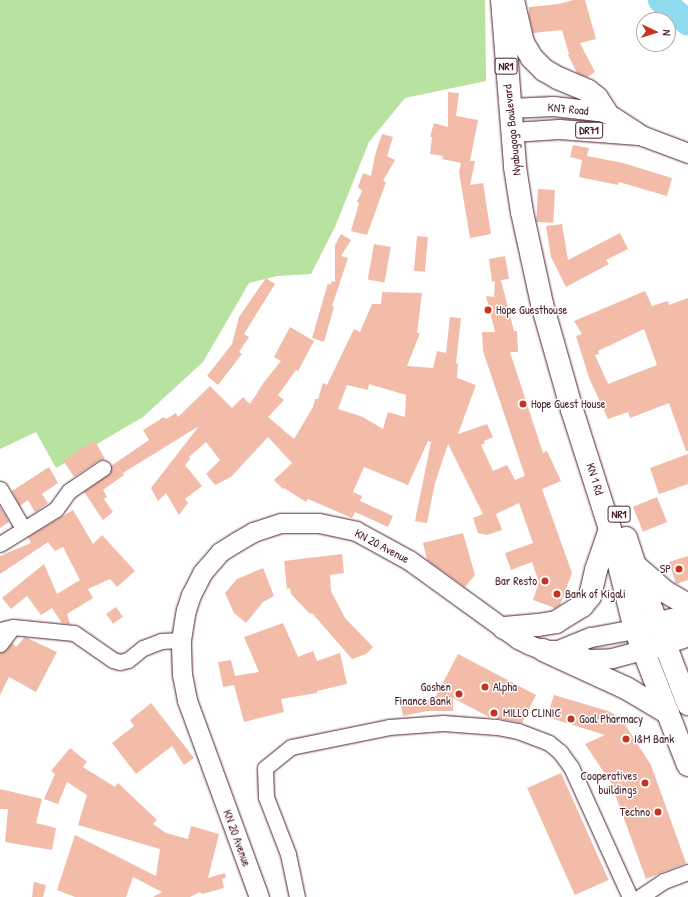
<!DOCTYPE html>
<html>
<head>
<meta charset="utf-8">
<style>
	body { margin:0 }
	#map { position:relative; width:688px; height:897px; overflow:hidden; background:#fff; font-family:"Patrick Hand",sans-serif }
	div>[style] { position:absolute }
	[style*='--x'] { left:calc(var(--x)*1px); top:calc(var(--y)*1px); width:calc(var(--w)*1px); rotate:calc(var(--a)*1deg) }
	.green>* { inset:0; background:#b7e29f }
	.river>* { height:26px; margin:-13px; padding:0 13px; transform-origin:13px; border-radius:13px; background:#8edbed }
	.building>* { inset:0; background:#f3bca8; transform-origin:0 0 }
	.roads { filter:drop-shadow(0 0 1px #4a1f2b) drop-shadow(0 0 1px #4a1f2b) }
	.minor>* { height:15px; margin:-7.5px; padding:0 7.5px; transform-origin:7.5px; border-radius:7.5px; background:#fff }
	.major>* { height:19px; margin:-9.5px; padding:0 9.5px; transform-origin:9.5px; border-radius:9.5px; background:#fff }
	.highway>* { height:22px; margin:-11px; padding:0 11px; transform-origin:11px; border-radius:11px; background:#fff }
	.dots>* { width:11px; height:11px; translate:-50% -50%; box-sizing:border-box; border:2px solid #fff; border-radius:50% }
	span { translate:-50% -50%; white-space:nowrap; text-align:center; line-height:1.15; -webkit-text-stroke:3px #fff; paint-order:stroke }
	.shield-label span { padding:1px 3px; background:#fff; border:1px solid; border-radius:3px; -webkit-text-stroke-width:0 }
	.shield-label { font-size:11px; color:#4a1f2b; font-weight:700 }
	.street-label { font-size:12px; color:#4a1f2b }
	.poi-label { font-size:12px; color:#4a1f2b }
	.left { translate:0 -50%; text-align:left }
	.right { translate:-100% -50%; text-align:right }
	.north { position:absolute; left:636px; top:12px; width:40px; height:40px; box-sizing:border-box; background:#fff; border:1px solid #b7a5aa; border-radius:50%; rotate:94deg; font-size:11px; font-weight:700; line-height:16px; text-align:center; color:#4a1f2b }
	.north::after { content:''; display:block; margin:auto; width:14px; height:18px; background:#c8321e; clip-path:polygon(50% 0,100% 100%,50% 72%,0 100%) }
</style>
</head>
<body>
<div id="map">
	<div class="green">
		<i style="clip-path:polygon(0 0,485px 0,486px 81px,405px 98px,369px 142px,335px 227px,311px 274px,277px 276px,249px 283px,203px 362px,143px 417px,56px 468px,36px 432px,0 449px)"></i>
	</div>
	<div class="river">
		<i style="--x:661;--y:0;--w:35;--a:40"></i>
	</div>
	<div class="building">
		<i style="clip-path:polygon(573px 0,585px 0,596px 39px,580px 43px,595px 72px,587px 77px,577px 73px,568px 55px,569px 54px,562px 30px,533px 33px,529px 15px,529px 7px,559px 4px)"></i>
		<i style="clip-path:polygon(448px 92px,459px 93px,456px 116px,478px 120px,470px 161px,475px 161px,470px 185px,483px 183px,491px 234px,470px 238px,459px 172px,461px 163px,442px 159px,443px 156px,430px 154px,432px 137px,430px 137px,434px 123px,448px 127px)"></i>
		<i style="clip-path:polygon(382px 134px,393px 137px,387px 156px,395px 160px,383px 181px,386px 182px,367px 235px,351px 231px,359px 203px,357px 202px,362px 191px,358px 187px,363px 173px,371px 176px,375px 155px)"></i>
		<i style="clip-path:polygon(573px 145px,589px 148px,587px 156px,623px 163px,672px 178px,667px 196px,619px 182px,618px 185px,579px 177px,582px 160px,570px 157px)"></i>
		<i style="left:538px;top:189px;width:17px;height:33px;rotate:3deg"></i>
		<i style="clip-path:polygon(562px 224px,568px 260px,620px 233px,628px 249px,606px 260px,609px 264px,566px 287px,551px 257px,546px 226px)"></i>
		<i style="clip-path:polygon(341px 234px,351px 240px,341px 256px,348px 258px,332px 306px,334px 307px,324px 342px,312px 338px,328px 283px,330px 285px,332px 281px,335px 282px,335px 245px)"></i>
		<i style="left:417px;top:236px;width:11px;height:35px;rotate:5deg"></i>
		<i style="left:374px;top:244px;width:17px;height:36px;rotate:10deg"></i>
		<i style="clip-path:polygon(evenodd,505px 256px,509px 279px,501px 280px,514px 331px,517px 331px,518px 352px,510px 352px,543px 453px,547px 451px,561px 481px,542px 489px,572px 573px,560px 605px,555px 608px,533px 600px,539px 582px,532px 562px,511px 570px,505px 553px,533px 543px,519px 503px,496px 514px,502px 530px,487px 535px,478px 533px,473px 518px,483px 514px,448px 444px,435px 483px,427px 523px,415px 521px,431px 442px,428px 441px,408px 485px,364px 467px,353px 492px,362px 496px,360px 501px,393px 516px,388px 527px,355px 512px,352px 518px,308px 499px,306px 502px,284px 488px,283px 489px,274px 480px,292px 463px,268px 437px,231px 477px,215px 485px,206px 474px,220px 460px,206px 442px,189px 457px,190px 459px,185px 465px,202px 486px,185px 499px,188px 503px,179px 515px,166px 493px,158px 501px,151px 488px,199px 426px,123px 473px,124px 475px,103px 490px,107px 497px,104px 499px,113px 512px,103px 520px,84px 492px,108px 475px,111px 472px,111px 466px,149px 440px,143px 430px,164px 417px,166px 419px,176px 413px,178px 417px,210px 386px,232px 408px,243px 397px,250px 404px,264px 382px,281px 361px,274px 357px,290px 327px,314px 341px,298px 371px,296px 370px,278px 395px,284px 400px,268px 417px,294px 439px,313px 407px,315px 399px,318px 399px,323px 383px,327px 385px,354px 329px,360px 332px,372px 304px,381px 304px,382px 292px,422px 293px,417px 333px,420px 333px,407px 366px,433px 368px,437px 351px,446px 353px,450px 317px,461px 318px,456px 363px,458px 364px,457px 378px,476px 385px,458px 434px,487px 424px,493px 437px,484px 441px,485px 443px,481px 445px,493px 471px,507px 465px,515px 480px,525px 476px,483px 351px,482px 332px,495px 332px,486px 296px,494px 297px,495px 281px,492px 282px,489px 259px,505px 256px,369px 384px,406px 395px,405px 417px,388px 412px,383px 429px,363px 417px,338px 409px,347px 385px,368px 390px,369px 384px)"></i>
		<i style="clip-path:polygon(266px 278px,275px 284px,244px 334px,249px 337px,239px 352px,242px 354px,218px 385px,207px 376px,232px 344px,239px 317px)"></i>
		<i style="clip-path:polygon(evenodd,645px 291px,652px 306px,668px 301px,669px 305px,688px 298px,688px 451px,686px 451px,669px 403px,630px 418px,628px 412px,608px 419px,589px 378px,576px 336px,582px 334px,574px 321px,645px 291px,644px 329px,657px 365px,608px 384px,595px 355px,599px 354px,598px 351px,644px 329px)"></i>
		<i style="clip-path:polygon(95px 441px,105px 459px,98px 461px,74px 477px,63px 460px,75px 455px,73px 453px)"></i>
		<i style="clip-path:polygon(688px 454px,688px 484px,659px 494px,650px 468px)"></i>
		<i style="clip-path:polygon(49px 467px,58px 483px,42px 494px,48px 503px,35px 512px,28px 500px,20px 506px,12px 491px)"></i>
		<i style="left:657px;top:497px;width:27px;height:26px;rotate:68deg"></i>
		<i style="clip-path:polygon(0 507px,9px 522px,0 528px)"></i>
		<i style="clip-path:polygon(73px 510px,93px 544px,102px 535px,135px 571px,117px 587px,110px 579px,88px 589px,93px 598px,67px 614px,70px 624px,62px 623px,52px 608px,41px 615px,27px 596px,11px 609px,2px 598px,44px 564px,57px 594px,80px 580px,63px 547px,55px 551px,48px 542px,0 574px,0 556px,31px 543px,28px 537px)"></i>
		<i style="clip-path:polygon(463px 533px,475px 575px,465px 587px,427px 560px,423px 543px)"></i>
		<i style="clip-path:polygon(342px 554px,344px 573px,330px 575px,331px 591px,345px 618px,373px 647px,366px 654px,352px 659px,312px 613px,310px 614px,291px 594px,290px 588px,287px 589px,284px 561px)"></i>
		<i style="clip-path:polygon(688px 556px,688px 580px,676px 584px,669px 562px)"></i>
		<i style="clip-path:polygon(263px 568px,274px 596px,263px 602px,246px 623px,234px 613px,225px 593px,237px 579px)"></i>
		<i style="left:116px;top:607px;width:12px;height:12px;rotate:55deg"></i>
		<i style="clip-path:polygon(283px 623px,298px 657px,313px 651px,317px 661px,340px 653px,347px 684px,317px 691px,317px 693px,281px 699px,284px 712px,244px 722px,234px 685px,223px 687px,218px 662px,231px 660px,235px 676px,259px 672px,244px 637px)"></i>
		<i style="clip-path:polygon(25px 637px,57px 652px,36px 692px,9px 677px,0 695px,0 653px,7px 650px,12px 643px,16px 647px)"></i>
		<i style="clip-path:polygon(458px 654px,536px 695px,522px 723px,489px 717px,453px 698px,453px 711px,427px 711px,403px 716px,401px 706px,435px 698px)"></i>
		<i style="clip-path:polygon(554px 695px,608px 711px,617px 716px,624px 723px,651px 765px,686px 863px,646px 879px,611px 783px,585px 744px,605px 735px,547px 717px)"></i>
		<i style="clip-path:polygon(151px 703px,194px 758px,184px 765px,172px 746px,136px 774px,112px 743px,134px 726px,130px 720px)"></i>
		<i style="clip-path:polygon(70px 748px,87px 762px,83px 767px,115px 787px,118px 783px,157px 820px,153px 824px,166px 833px,188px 839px,191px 826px,219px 834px,208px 878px,225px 873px,226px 877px,222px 879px,224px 888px,202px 894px,200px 892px,190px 897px,153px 897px,162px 892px,133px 877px,126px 897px,75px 897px,57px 890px,75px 835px,156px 876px,160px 849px,78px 825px,87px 795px,67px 782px,58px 804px,44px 799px,55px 774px,51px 771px)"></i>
		<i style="left:561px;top:773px;width:117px;height:37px;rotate:66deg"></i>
		<i style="clip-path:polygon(0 789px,42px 799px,36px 823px,56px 828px,52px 850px,5px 842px,8px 809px,0 809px)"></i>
		<i style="clip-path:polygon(34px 882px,46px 885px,43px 897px,32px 897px)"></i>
	</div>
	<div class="roads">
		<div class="minor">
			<i style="--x:0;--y:489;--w:45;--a:59.5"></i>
			<i style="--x:0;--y:544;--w:66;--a:-32"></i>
			<i style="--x:56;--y:509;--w:22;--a:-54"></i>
			<i style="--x:69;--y:491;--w:41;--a:-34.1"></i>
			<i style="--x:0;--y:630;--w:13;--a:-13"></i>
			<i style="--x:13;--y:627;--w:61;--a:5.6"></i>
			<i style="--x:74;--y:633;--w:47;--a:34.7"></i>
			<i style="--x:113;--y:660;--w:7;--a:16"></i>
			<i style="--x:120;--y:662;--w:8;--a:-14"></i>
			<i style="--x:128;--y:660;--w:19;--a:-39"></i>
			<i style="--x:143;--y:648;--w:19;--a:-21"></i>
			<i style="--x:161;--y:641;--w:20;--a:-3"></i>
			<i style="--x:0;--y:644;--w:21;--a:-53"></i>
			<i style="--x:297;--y:897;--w:44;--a:-101.8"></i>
			<i style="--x:288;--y:854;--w:61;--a:-111.1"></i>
			<i style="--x:266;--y:797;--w:29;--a:-92"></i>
			<i style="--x:265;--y:768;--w:33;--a:-39"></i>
			<i style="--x:291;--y:747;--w:100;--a:-11.5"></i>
			<i style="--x:389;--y:727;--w:54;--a:-4.2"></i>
			<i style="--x:443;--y:723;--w:54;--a:4.2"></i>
			<i style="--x:497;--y:727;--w:21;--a:11"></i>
			<i style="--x:518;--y:731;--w:33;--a:21"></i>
			<i style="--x:549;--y:743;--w:14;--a:39"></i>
			<i style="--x:560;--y:752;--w:19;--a:54"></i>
			<i style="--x:571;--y:767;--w:143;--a:65.6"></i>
			<i style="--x:640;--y:897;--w:29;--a:-34"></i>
			<i style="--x:664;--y:881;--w:26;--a:-21"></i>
		</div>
		<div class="major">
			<i style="--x:510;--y:108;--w:43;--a:-2.7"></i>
			<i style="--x:553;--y:106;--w:53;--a:6.5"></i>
			<i style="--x:606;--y:112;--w:44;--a:33"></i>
			<i style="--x:643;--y:136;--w:48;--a:20.7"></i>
			<i style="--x:512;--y:132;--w:47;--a:-3.7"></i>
			<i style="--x:559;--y:129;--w:79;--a:4.3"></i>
			<i style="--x:558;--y:650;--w:35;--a:-22"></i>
			<i style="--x:591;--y:637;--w:45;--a:-10.3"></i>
			<i style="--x:259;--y:897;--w:210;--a:-110.1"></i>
			<i style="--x:187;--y:700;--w:25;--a:-101"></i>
			<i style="--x:182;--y:675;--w:35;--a:-92"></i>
			<i style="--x:181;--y:640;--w:30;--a:-81"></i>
			<i style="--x:186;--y:610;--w:16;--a:-72"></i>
			<i style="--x:191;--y:595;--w:25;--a:-63"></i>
			<i style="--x:202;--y:573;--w:28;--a:-49"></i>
			<i style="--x:220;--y:552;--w:19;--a:-32"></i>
			<i style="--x:236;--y:542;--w:20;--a:-30"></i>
			<i style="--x:253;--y:532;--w:29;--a:-18"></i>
			<i style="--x:281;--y:523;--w:38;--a:0"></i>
			<i style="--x:319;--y:523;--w:38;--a:12"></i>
			<i style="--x:356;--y:531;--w:60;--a:28.7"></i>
			<i style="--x:409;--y:560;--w:135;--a:35.9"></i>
			<i style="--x:518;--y:639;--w:13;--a:27"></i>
			<i style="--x:530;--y:645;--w:14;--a:21"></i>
			<i style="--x:543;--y:650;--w:15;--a:0"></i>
			<i style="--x:558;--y:650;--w:32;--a:16"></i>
			<i style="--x:589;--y:659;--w:23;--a:-2"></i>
			<i style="--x:612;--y:658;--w:31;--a:-15"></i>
		</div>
		<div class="highway">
			<i style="--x:502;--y:0;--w:168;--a:85.5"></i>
			<i style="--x:515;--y:167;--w:46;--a:81.2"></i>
			<i style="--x:522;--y:212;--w:94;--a:77.7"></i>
			<i style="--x:542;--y:304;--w:110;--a:74.2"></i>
			<i style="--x:572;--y:410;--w:125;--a:72.3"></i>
			<i style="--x:610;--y:529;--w:103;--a:76"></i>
			<i style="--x:635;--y:629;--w:146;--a:68.7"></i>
			<i style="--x:513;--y:0;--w:44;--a:76.9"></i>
			<i style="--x:523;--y:43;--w:17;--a:59"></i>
			<i style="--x:532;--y:58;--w:17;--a:45"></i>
			<i style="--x:544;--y:70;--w:16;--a:30"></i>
			<i style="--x:558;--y:78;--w:33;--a:23"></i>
			<i style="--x:588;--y:91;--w:11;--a:38"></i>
			<i style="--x:597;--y:98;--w:17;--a:57"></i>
			<i style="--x:626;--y:538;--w:29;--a:72"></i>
			<i style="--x:635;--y:566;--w:148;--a:69"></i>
			<i style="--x:638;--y:568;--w:35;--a:41"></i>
			<i style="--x:664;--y:591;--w:28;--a:30"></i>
			<i style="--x:643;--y:627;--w:46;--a:-13.7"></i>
			<i style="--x:504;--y:628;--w:34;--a:-5"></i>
			<i style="--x:538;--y:625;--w:18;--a:-9"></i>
			<i style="--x:556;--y:622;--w:31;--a:-32"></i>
			<i style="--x:582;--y:606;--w:13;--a:-51"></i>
			<i style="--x:590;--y:596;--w:27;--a:-77"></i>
			<i style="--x:596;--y:570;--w:43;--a:-71.1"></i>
			<i style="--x:651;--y:648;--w:39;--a:-19"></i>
			<i style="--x:543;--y:650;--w:91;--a:24.6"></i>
			<i style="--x:626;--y:688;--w:49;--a:30.8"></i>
		</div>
	</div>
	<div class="dots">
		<i style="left:488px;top:310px;background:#c8321e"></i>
		<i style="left:523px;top:404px;background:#c8321e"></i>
		<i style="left:679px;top:569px;background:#c8321e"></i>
		<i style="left:545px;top:581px;background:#c8321e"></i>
		<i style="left:557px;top:594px;background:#c8321e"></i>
		<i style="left:485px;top:687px;background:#c8321e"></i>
		<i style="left:459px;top:694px;background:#c8321e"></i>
		<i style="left:494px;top:713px;background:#c8321e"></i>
		<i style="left:571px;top:719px;background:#c8321e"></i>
		<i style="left:626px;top:739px;background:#c8321e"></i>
		<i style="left:645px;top:783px;background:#c8321e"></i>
		<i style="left:658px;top:812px;background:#c8321e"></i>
	</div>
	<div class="shield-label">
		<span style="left:506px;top:66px">NR1</span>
		<span style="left:589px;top:130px">DR71</span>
		<span style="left:619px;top:514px">NR1</span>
	</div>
	<div class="street-label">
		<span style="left:568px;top:109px;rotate:5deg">KN7 Road</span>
		<span style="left:512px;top:130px;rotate:-96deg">Nyabugogo Boulevard</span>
		<span style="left:595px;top:479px;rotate:73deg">KN 1 Rd</span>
		<span style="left:382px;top:546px;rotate:28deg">KN 20 Avenue</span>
		<span style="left:237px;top:838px;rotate:70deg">KN 20 Avenue</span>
	</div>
	<div class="poi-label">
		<span class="left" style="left:496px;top:310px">Hope Guesthouse</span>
		<span class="left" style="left:531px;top:404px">Hope Guest House</span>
		<span class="right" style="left:671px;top:569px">SP</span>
		<span class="right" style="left:537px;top:581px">Bar Resto</span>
		<span class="left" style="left:565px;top:594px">Bank of Kigali</span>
		<span class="right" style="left:451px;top:694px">Goshen<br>Finance Bank</span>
		<span class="left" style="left:493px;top:687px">Alpha</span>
		<span class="left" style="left:503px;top:713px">MILLO CLINIC</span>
		<span class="left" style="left:579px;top:719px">Goal Pharmacy</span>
		<span class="left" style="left:634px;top:739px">I&amp;M Bank</span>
		<span class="right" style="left:637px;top:783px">Cooperatives<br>buildings</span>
		<span class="right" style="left:650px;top:812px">Techno</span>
	</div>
	<div class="north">N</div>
</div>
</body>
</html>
